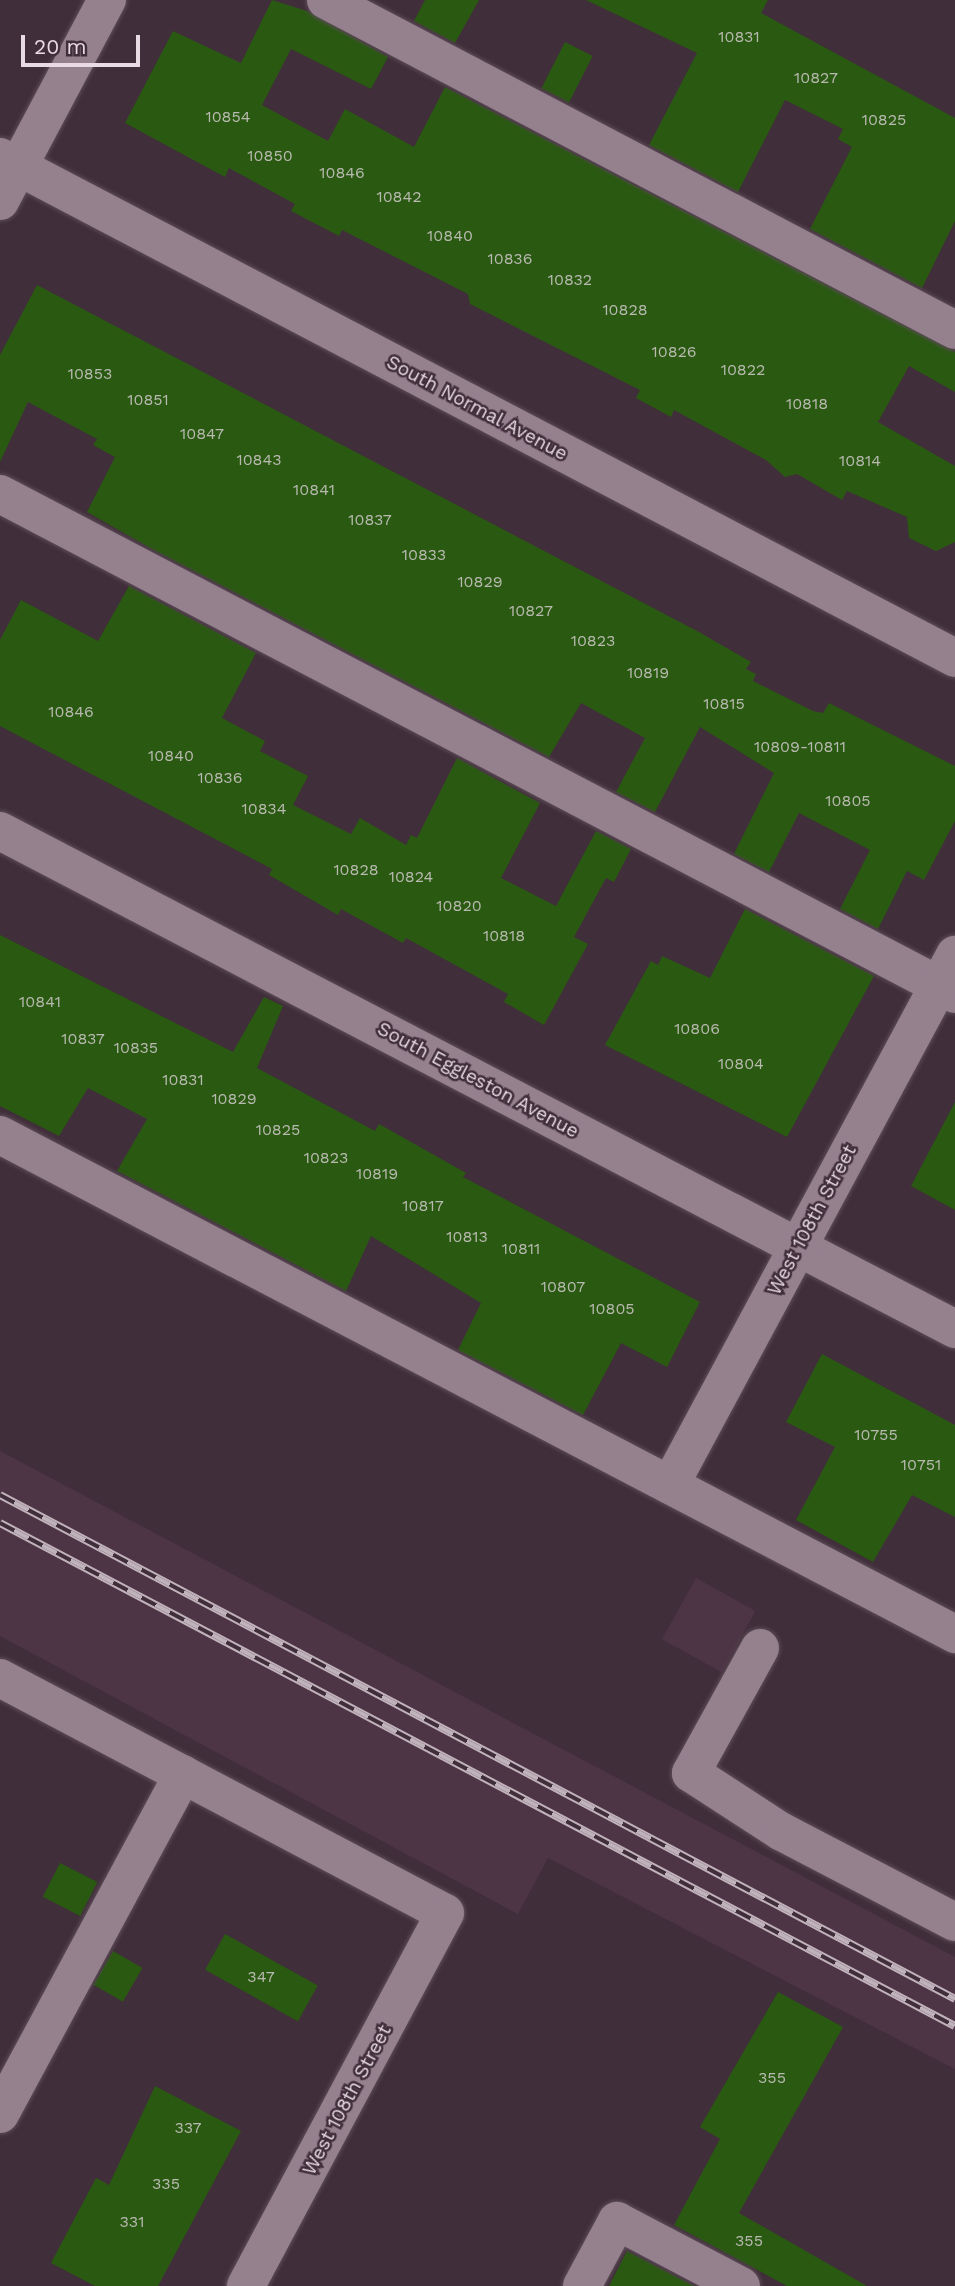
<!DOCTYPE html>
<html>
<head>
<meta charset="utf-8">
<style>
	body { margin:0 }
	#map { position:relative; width:955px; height:2286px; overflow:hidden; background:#402e3a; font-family:"Work Sans",sans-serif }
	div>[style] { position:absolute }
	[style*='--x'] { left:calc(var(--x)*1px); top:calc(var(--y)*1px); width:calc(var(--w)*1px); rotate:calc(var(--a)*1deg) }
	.built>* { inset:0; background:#4e3546; transform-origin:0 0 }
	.building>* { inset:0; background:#2a5912; transform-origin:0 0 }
	.roads { filter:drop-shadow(0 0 2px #5c4d57) drop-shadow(0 0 2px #5c4d57) }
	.minor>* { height:38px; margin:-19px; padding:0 19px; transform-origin:19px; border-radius:19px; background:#95808e }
	.rail>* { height:8px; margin-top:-4px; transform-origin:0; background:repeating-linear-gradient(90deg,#402e3a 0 16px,#c0b2bb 0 32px); box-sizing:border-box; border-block:2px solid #c0b2bb }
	span { translate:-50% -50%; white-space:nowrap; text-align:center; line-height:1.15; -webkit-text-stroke:5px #402e3a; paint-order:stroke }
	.number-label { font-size:16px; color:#b8baaf }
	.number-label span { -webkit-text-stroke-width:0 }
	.street-label { font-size:19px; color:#e8dbe3 }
	.scale { position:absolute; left:21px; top:35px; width:119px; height:32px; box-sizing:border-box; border:4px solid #e8dbe3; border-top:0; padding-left:9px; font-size:21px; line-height:24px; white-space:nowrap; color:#e8dbe3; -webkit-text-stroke:5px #402e3a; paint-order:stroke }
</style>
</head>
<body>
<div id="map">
	<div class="built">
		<i style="clip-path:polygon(0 1451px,955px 1957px,955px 2069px,548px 1858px,518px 1914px,0 1636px)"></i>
		<i style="left:696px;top:1578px;width:68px;height:70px;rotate:29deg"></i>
	</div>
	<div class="building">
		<i style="clip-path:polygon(272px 0,307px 11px,388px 57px,371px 89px,291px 49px,262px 105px,328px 141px,345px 109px,414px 147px,445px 87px,955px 352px,955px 392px,909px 366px,878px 422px,955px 466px,955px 542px,936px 551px,909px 538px,907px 517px,847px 491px,842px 500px,797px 474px,785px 477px,766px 460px,674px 410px,671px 417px,636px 398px,640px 390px,470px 304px,468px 294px,342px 230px,339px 236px,291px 211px,295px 204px,229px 168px,225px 177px,125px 123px,173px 31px,241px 63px)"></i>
		<i style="clip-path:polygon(425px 0,479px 0,455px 43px,414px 21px)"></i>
		<i style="clip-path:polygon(586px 0,768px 0,761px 13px,955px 118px,955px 221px,922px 288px,810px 229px,852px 147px,838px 139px,843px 129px,785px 100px,738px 192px,649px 145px,697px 53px)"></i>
		<i style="left:565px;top:42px;width:31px;height:52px;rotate:27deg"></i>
		<i style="clip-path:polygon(37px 285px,699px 632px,751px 662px,746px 669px,756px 674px,753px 681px,813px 711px,823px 713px,829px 703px,955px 766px,955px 821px,924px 880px,907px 871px,878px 929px,840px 909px,870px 850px,799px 813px,769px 872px,734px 854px,774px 773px,700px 727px,655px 812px,616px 792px,645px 738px,581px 703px,549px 757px,150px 548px,87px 512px,115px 457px,93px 445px,97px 439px,28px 402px,0 462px,0 355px)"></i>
		<i style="clip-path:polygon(129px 586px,256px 653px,222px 718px,265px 741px,260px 751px,308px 776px,293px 805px,351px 834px,360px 818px,406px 845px,411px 835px,417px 838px,457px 758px,540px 803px,501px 878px,556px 906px,596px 831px,631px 849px,614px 882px,606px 878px,574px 937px,588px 944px,544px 1025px,504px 1002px,508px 994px,406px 938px,403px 943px,341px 909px,338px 915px,269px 875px,272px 869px,0 726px,0 640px,21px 600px,98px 641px)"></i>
		<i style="clip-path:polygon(745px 909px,874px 976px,787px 1137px,605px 1045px,651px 961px,658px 965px,662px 956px,710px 978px)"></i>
		<i style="clip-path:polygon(0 935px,233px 1052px,264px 997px,283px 1006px,257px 1068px,375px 1131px,379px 1124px,466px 1173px,463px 1177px,700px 1302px,667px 1367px,621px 1343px,583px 1415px,458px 1350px,481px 1303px,371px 1236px,346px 1291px,117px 1171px,147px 1119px,88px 1088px,59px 1136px,0 1106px)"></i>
		<i style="clip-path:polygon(955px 1102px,955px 1210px,911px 1186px)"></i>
		<i style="clip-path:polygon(822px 1354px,955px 1425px,955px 1517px,912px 1495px,873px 1562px,796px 1520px,835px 1447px,786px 1422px)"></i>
		<i style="left:60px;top:1863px;width:42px;height:38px;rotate:27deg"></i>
		<i style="left:225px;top:1934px;width:106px;height:41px;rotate:29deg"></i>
		<i style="left:113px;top:1951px;width:34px;height:39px;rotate:30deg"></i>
		<i style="clip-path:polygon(778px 1992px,843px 2027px,739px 2213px,867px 2286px,787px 2286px,674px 2225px,720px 2139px,700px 2127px)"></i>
		<i style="clip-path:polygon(155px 2086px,241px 2131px,158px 2286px,95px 2286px,51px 2263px,96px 2178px,109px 2185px)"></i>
		<i style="clip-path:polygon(627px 2251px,694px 2286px,609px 2286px)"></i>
	</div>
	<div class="roads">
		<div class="minor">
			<i style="--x:326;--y:0;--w:710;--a:27.68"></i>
			<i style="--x:0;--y:157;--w:1078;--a:27.68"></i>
			<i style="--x:0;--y:201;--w:228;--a:-62"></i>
			<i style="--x:0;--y:494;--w:1078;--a:27.63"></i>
			<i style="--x:0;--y:831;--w:1077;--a:27.54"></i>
			<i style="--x:0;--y:1135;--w:1078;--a:27.59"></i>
			<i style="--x:670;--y:1485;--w:602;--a:-61.73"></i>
			<i style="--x:760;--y:1648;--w:143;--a:118.9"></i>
			<i style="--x:691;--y:1773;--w:108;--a:33"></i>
			<i style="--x:782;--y:1832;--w:195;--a:27.5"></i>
			<i style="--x:0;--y:1678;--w:503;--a:27.84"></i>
			<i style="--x:445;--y:1913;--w:423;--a:118.1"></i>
			<i style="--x:0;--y:2114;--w:386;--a:-61.7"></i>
			<i style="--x:582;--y:2286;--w:74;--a:-61.7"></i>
			<i style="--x:617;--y:2221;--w:140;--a:27.7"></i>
		</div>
	</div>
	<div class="rail">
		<i style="--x:0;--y:1495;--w:1080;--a:27.82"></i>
		<i style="--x:0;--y:1523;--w:1079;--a:27.78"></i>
	</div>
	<div class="number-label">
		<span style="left:739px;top:37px">10831</span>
		<span style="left:816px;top:78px">10827</span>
		<span style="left:228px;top:117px">10854</span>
		<span style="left:884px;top:120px">10825</span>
		<span style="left:270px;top:156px">10850</span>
		<span style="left:342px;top:173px">10846</span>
		<span style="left:399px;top:197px">10842</span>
		<span style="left:450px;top:236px">10840</span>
		<span style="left:510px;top:259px">10836</span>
		<span style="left:570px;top:280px">10832</span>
		<span style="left:625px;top:310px">10828</span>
		<span style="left:674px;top:352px">10826</span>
		<span style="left:743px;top:370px">10822</span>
		<span style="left:90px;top:374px">10853</span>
		<span style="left:148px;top:400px">10851</span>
		<span style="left:807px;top:404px">10818</span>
		<span style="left:202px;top:434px">10847</span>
		<span style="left:259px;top:460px">10843</span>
		<span style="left:860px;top:461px">10814</span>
		<span style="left:314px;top:490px">10841</span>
		<span style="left:370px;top:520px">10837</span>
		<span style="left:424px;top:555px">10833</span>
		<span style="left:480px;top:582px">10829</span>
		<span style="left:531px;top:611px">10827</span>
		<span style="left:593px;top:641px">10823</span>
		<span style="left:648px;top:673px">10819</span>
		<span style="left:724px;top:704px">10815</span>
		<span style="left:71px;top:712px">10846</span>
		<span style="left:800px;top:747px">10809-10811</span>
		<span style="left:171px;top:756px">10840</span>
		<span style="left:220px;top:778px">10836</span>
		<span style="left:848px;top:801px">10805</span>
		<span style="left:264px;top:809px">10834</span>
		<span style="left:356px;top:870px">10828</span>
		<span style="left:411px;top:877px">10824</span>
		<span style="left:459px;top:906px">10820</span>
		<span style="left:504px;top:936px">10818</span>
		<span style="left:40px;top:1002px">10841</span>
		<span style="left:697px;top:1029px">10806</span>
		<span style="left:83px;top:1039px">10837</span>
		<span style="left:136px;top:1048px">10835</span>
		<span style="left:741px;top:1064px">10804</span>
		<span style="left:183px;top:1080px">10831</span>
		<span style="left:234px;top:1099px">10829</span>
		<span style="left:278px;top:1130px">10825</span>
		<span style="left:326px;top:1158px">10823</span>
		<span style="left:377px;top:1174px">10819</span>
		<span style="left:423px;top:1206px">10817</span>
		<span style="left:467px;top:1237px">10813</span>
		<span style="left:521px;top:1249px">10811</span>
		<span style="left:563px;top:1287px">10807</span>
		<span style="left:612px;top:1309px">10805</span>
		<span style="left:876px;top:1435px">10755</span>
		<span style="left:921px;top:1465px">10751</span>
		<span style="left:261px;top:1977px">347</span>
		<span style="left:772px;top:2078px">355</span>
		<span style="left:188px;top:2128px">337</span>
		<span style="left:166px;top:2184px">335</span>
		<span style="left:132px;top:2222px">331</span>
		<span style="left:749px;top:2241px">355</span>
	</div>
	<div class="street-label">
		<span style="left:477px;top:408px;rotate:28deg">South Normal Avenue</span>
		<span style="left:478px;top:1080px;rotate:28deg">South Eggleston Avenue</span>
		<span style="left:812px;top:1220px;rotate:-62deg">West 108th Street</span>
		<span style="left:347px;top:2100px;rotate:-62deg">West 108th Street</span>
	</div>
	<div class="scale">20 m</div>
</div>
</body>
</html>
